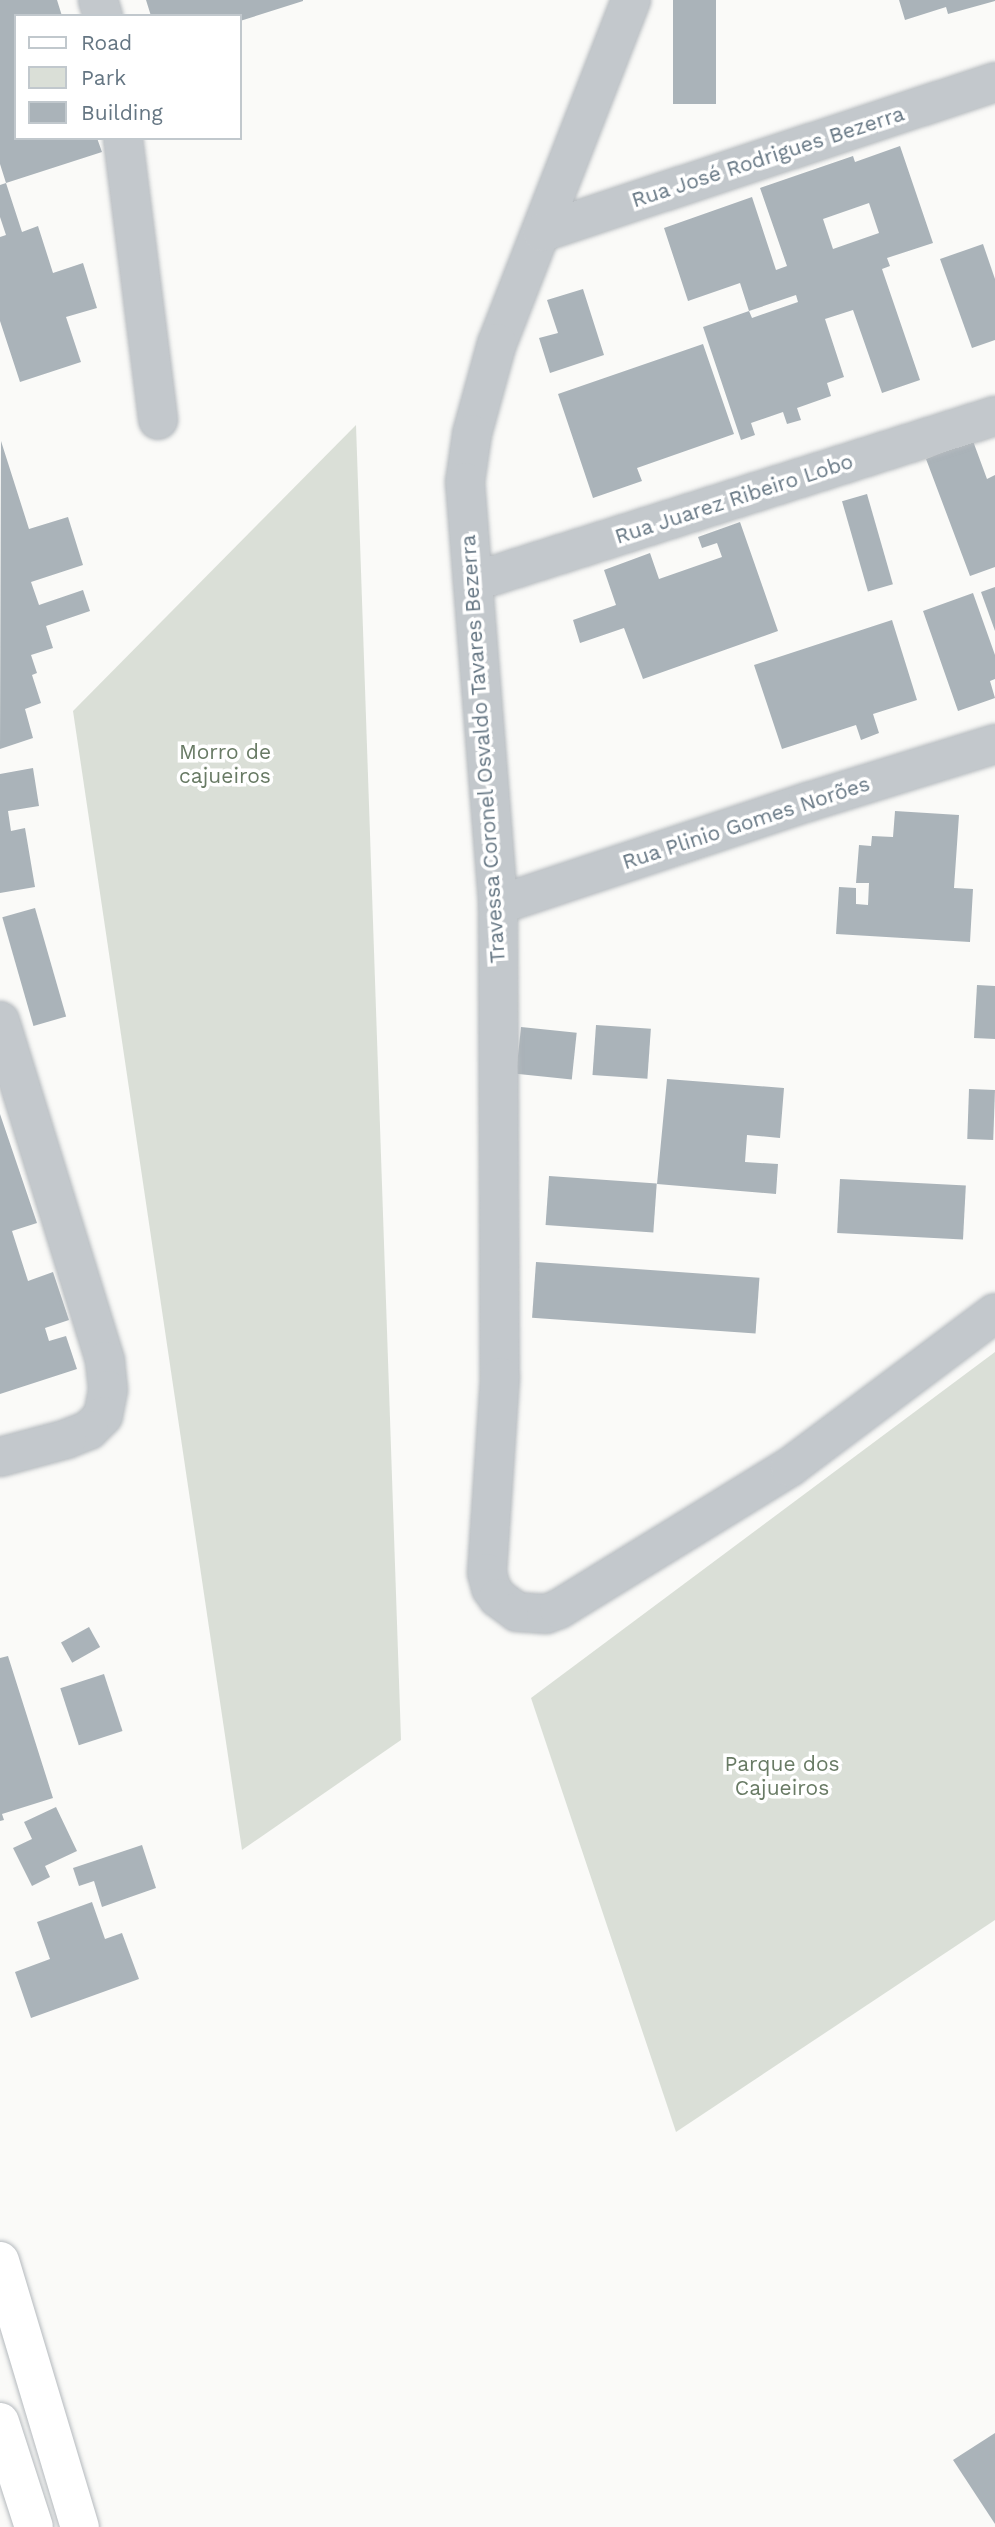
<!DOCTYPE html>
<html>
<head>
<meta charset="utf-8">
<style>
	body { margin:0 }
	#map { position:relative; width:995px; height:2527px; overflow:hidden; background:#fafaf8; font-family:"Work Sans",sans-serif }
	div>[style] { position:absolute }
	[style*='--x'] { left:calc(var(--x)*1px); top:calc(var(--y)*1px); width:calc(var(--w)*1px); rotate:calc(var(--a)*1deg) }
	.green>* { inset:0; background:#dadfd7 }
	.building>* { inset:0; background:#aab3b9; transform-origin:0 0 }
	.roads { filter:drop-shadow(0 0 2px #b5babe) drop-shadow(0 0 2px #b5babe) }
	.minor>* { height:38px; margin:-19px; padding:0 19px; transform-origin:19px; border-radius:19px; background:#c3c8cc }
	.major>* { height:38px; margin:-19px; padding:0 19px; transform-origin:19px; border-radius:19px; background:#fff }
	span { translate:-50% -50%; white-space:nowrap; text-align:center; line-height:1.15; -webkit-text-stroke:7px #fff; paint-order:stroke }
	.street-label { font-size:21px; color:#657683 }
	.park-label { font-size:21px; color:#687a64 }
	.legend { position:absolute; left:14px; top:14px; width:228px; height:126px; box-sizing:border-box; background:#fff; border:2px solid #c1c8cd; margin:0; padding:9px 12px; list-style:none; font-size:21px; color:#657683 }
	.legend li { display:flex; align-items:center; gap:14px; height:35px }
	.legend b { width:35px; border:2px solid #c1c8cd }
</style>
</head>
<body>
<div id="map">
	<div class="green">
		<i style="clip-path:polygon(356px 425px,401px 1740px,242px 1850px,73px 711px)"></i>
		<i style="clip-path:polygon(995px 1352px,995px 1920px,676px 2132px,531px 1698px)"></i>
	</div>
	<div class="building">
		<i style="clip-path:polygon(0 0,57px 0,62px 16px,16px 16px,16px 138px,97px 138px,102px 152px,6px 183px,0 164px)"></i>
		<i style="clip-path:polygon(146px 0,303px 0,303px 1px,240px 21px,240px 16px,151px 16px)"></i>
		<i style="left:673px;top:0;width:43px;height:104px"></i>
		<i style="clip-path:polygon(899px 0,995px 0,995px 1px,948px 14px,946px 7px,905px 20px)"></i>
		<i style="clip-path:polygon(evenodd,900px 146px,933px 243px,887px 258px,890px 266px,882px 269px,920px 380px,882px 393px,853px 310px,825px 319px,844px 377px,827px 383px,831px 396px,797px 408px,801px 420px,787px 424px,783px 412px,751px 423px,755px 435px,741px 440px,703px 327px,749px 311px,752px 318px,798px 302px,796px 295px,749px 311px,740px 283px,688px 301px,664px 228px,752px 197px,776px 270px,787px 266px,760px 188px,853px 156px,855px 162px,900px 146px,869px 203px,879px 233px,833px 249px,823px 219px,869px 203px)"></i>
		<i style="clip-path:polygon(6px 183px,22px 232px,38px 226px,53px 273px,83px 263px,97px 308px,66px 317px,81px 362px,20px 382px,0 321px,0 237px,6px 235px,0 217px,0 185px)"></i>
		<i style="clip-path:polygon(983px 244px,995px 279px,995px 340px,972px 348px,940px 259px)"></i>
		<i style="clip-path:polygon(583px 289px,604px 355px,550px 373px,539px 338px,558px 333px,547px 300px)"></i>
		<i style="clip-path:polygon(703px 344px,734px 434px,637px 468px,642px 481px,593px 498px,558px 394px)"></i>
		<i style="clip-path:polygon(1px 441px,29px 529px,68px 517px,83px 565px,31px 582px,39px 605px,83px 590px,90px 611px,46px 626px,53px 648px,31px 655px,37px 673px,32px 675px,41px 703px,25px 709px,33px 738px,0 749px)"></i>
		<i style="clip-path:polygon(973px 441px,987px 479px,995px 475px,995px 567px,970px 576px,926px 459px)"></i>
		<i style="left:867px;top:494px;width:94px;height:26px;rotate:74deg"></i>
		<i style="clip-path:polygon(740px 522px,778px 631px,643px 679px,624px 628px,580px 643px,573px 620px,616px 605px,604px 570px,650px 553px,659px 579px,722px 557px,717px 543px,702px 548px,698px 537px)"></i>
		<i style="clip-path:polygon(995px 587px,995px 631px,981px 592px)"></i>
		<i style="clip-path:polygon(973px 593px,995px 655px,995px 679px,990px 681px,995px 698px,958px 711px,923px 611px)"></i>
		<i style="clip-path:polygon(892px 620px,917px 700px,873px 714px,879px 733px,861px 740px,856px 725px,782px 749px,754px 665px)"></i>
		<i style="clip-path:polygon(33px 768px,39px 806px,8px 811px,11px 831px,25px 828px,35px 887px,0 893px,0 774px)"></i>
		<i style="clip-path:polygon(895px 811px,959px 815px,954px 888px,973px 889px,970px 942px,836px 934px,839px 887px,856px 888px,856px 904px,868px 905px,869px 883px,856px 883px,859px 845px,871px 846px,872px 836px,893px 837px)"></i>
		<i style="left:35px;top:908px;width:113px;height:34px;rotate:74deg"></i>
		<i style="clip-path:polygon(977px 985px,995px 986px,995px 1039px,974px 1038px)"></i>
		<i style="left:596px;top:1025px;width:55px;height:50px;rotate:4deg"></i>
		<i style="left:521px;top:1027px;width:56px;height:47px;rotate:6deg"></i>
		<i style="clip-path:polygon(667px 1079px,784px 1088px,780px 1138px,747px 1135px,745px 1162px,778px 1164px,776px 1194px,657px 1184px)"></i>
		<i style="left:969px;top:1089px;width:26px;height:50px;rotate:2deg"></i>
		<i style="clip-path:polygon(0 1114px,37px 1223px,12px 1231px,28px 1281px,53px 1272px,69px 1320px,45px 1328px,49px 1341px,66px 1336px,77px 1369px,0 1394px)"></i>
		<i style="left:549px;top:1176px;width:108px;height:49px;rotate:4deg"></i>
		<i style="left:840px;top:1179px;width:126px;height:54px;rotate:3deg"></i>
		<i style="left:536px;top:1262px;width:224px;height:56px;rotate:4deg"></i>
		<i style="left:89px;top:1627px;width:23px;height:32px;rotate:61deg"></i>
		<i style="clip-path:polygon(8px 1656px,53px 1798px,2px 1814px,4px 1820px,0 1821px,0 1658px)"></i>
		<i style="left:104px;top:1674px;width:60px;height:46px;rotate:72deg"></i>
		<i style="clip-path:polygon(56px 1807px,77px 1851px,45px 1866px,50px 1877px,32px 1886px,13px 1848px,32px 1839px,24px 1822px)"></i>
		<i style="clip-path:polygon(142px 1845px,156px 1888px,102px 1907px,94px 1881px,79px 1886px,73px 1868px)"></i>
		<i style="clip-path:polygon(92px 1902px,105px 1939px,122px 1933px,139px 1979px,31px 2018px,15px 1972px,50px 1959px,37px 1922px)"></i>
		<i style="clip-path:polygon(995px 2433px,995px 2524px,953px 2460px)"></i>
	</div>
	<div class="roads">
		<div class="minor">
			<i style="--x:98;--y:0;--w:17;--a:73"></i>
			<i style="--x:631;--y:0;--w:368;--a:111.3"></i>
			<i style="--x:497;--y:343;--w:94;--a:105.4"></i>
			<i style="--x:472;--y:434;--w:49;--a:98.3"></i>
			<i style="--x:465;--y:482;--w:424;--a:85.5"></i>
			<i style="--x:498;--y:905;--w:472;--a:89.8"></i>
			<i style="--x:500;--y:1377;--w:196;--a:93.8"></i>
			<i style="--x:487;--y:1573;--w:16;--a:75"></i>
			<i style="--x:491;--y:1588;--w:12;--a:55"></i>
			<i style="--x:498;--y:1598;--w:24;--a:36"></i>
			<i style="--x:517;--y:1612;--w:29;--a:4"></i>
			<i style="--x:546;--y:1614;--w:14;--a:-21"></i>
			<i style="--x:559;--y:1609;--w:271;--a:-31.6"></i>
			<i style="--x:790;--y:1467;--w:256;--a:-36.9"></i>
			<i style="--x:123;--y:138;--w:284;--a:82.9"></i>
			<i style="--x:542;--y:232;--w:477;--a:-18.3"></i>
			<i style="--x:473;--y:582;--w:548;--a:-17.64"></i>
			<i style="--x:498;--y:905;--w:327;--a:-18.4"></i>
			<i style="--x:808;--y:802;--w:196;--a:-17.2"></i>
			<i style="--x:0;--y:1021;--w:356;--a:72.8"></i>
			<i style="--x:105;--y:1361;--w:29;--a:84"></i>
			<i style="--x:108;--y:1390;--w:26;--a:101"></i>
			<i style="--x:103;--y:1416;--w:20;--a:135"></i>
			<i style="--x:89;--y:1430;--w:24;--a:158"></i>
			<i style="--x:67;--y:1439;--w:69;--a:165"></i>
		</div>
		<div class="major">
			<i style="--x:0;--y:2261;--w:278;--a:73.3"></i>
			<i style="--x:0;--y:2422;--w:110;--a:72.1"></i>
		</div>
	</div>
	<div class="street-label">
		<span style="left:768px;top:157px;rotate:-18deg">Rua José Rodrigues Bezerra</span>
		<span style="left:734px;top:499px;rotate:-18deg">Rua Juarez Ribeiro Lobo</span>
		<span style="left:483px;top:749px;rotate:-94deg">Travessa Coronel Osvaldo Tavares Bezerra</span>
		<span style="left:746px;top:823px;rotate:-18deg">Rua Plinio Gomes Norões</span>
	</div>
	<div class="park-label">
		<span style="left:225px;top:764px">Morro de<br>cajueiros</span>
		<span style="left:782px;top:1776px">Parque dos<br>Cajueiros</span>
	</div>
	<ul class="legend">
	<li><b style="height:9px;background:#fff"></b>Road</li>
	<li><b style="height:19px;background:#dadfd7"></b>Park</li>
	<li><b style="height:19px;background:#aab3b9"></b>Building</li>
	</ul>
</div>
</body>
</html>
